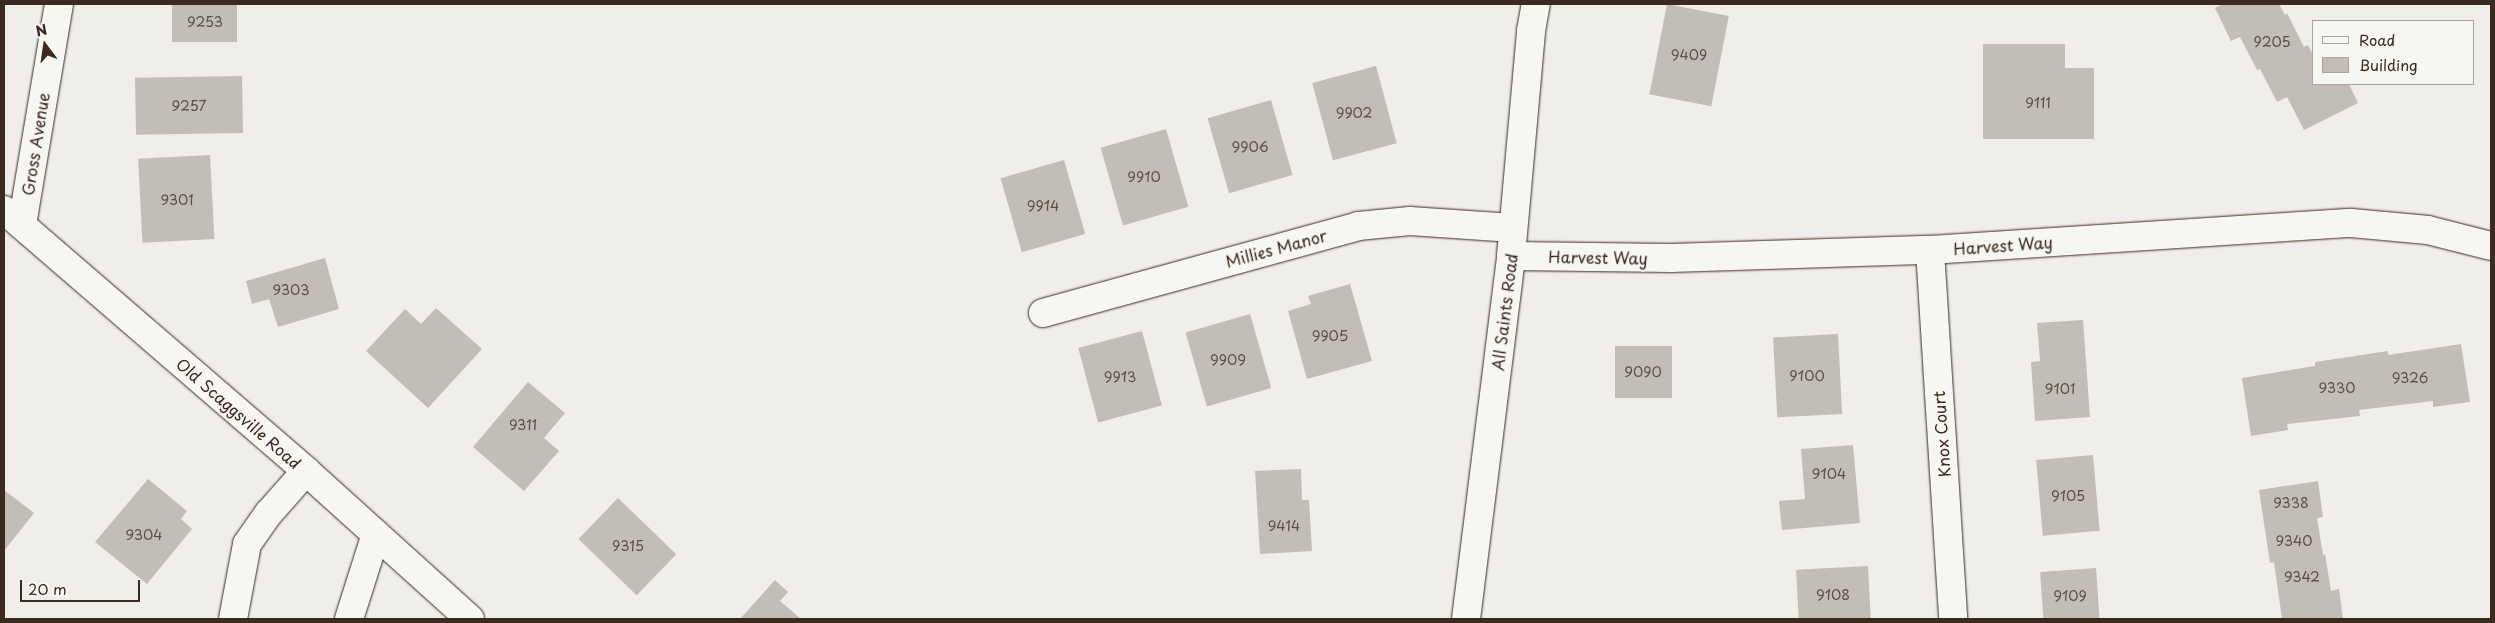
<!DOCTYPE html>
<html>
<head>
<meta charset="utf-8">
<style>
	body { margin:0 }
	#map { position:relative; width:2495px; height:623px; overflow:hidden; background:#efeeea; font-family:"Playpen Sans",sans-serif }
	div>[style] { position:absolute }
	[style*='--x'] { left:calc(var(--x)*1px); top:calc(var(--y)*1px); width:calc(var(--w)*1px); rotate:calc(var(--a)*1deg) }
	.building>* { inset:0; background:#c2bdb7; transform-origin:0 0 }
	.roads { filter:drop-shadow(0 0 1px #3b2a1e) drop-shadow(0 0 1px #3b2a1e) }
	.minor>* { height:28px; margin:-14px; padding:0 14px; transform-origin:14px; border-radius:14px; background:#f6f6f2 }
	span { translate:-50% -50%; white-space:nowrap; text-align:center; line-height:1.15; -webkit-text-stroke:4px #f6f6f2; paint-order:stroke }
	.number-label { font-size:14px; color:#5d4f44 }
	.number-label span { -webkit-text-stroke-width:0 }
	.street-label { font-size:16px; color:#3b2a1e }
	.frame { position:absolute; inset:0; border:5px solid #3b2a1e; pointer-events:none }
	.legend { position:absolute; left:2312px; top:20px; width:162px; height:65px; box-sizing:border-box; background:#f6f6f2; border:1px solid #aba49d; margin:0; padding:6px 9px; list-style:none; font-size:15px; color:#3b2a1e }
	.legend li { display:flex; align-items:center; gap:10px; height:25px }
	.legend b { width:25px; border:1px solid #aba49d }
	.north { position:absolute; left:20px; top:20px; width:50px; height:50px; -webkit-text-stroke:4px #f6f6f2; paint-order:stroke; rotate:346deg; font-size:14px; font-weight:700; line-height:20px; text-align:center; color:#3b2a1e }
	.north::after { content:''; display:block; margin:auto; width:18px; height:22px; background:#3b2a1e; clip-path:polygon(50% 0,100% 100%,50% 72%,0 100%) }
	.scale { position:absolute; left:20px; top:580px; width:120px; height:22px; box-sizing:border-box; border:2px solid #3b2a1e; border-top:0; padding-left:6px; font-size:15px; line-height:18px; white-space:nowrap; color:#3b2a1e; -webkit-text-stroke:4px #f6f6f2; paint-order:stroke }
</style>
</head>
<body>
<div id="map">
	<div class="building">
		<i style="left:172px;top:4px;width:65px;height:38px"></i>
		<i style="left:1667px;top:4px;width:63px;height:92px;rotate:11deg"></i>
		<i style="clip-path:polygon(2223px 4px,2279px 4px,2285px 15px,2287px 13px,2304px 47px,2308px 45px,2314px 57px,2314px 84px,2349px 84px,2358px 103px,2304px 130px,2287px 97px,2277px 102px,2260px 69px,2257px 70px,2240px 37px,2231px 41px,2215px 8px)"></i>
		<i style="clip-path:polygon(1983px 44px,2065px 44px,2065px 68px,2094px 68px,2094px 139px,1983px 139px)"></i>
		<i style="left:1376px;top:66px;width:80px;height:66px;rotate:75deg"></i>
		<i style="left:242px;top:76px;width:57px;height:107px;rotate:89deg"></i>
		<i style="left:1271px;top:100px;width:78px;height:66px;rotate:74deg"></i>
		<i style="left:1166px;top:129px;width:81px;height:68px;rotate:74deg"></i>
		<i style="left:210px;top:155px;width:84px;height:72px;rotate:87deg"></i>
		<i style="left:1064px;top:160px;width:77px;height:66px;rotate:74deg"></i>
		<i style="clip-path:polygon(325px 258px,339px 309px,278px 327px,269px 299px,252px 304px,246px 281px)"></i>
		<i style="clip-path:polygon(1350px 284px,1372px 361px,1307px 379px,1288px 311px,1311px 304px,1308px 296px)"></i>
		<i style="clip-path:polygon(436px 308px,482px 349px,428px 408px,366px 351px,405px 309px,421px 324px)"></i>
		<i style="left:1250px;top:314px;width:77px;height:67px;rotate:74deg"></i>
		<i style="clip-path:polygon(2083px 320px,2090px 417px,2035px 421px,2031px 362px,2040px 361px,2037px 323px)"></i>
		<i style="left:1142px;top:331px;width:77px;height:66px;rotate:75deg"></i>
		<i style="left:1838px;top:334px;width:80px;height:65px;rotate:87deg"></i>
		<i style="clip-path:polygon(2461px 344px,2470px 402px,2433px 407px,2433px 401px,2359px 410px,2360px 416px,2287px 424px,2288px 430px,2251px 436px,2242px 378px,2315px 366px,2315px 362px,2388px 351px,2388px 355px)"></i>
		<i style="left:1615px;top:346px;width:57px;height:52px"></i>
		<i style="clip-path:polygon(528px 382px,565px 413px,544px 438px,559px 451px,524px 491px,473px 447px)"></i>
		<i style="clip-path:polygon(1853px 445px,1860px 523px,1782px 530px,1779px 501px,1805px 499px,1801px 449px)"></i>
		<i style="left:2093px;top:455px;width:76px;height:57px;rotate:85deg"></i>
		<i style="clip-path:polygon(1301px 469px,1302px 500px,1309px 500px,1312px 551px,1260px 554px,1255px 471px)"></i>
		<i style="clip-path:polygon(148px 479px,187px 511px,181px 519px,192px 529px,147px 584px,95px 542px)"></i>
		<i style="clip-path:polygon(2318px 481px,2323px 517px,2317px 518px,2323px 555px,2325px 554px,2331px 591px,2339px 589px,2343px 619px,2282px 619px,2274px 562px,2270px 563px,2259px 490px)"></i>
		<i style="clip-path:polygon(4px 490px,34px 513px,4px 551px)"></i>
		<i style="left:618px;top:498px;width:81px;height:57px;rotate:44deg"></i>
		<i style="left:1868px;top:566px;width:53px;height:72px;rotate:87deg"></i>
		<i style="left:2096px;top:568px;width:51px;height:56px;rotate:86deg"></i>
		<i style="clip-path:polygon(775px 580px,788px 592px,780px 601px,801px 619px,740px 619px)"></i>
	</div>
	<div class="roads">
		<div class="minor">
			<i style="--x:4;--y:210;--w:399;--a:40.8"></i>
			<i style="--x:306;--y:471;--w:221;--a:42.1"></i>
			<i style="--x:22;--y:225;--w:224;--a:-80.5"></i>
			<i style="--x:1930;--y:250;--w:370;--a:86.4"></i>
			<i style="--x:1511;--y:256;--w:160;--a:0.7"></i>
			<i style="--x:1671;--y:258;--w:259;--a:-1.8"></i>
			<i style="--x:1930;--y:250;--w:422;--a:-3.7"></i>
			<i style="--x:2351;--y:223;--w:77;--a:5.2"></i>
			<i style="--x:2428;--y:230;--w:65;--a:14.3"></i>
			<i style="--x:1043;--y:313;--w:327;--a:-15.4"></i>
			<i style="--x:1358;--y:226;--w:52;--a:-5.5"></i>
			<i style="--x:1410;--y:221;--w:103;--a:3.9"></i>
			<i style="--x:233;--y:619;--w:76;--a:-79.4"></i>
			<i style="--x:247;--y:544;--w:38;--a:-55"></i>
			<i style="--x:269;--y:513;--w:56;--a:-48.6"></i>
			<i style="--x:349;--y:619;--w:89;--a:-72.4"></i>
			<i style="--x:1466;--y:619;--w:366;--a:-82.9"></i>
			<i style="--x:1511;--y:256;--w:226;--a:-84.9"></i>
			<i style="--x:1531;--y:31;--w:27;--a:-80"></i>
		</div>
	</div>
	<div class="number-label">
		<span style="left:205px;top:22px">9253</span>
		<span style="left:2272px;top:42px">9205</span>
		<span style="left:1689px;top:55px">9409</span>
		<span style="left:2038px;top:103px">9111</span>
		<span style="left:189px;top:106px">9257</span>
		<span style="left:1354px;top:113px">9902</span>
		<span style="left:1250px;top:147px">9906</span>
		<span style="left:1144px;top:177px">9910</span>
		<span style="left:177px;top:200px">9301</span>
		<span style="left:1043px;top:206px">9914</span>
		<span style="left:291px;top:290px">9303</span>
		<span style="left:1330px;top:336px">9905</span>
		<span style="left:1228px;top:360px">9909</span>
		<span style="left:1643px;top:372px">9090</span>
		<span style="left:1807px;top:376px">9100</span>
		<span style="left:1120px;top:377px">9913</span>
		<span style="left:2410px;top:378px">9326</span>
		<span style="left:2337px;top:388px">9330</span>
		<span style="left:2060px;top:389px">9101</span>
		<span style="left:523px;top:425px">9311</span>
		<span style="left:1829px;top:474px">9104</span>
		<span style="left:2068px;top:496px">9105</span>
		<span style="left:2291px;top:503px">9338</span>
		<span style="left:1284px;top:526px">9414</span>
		<span style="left:144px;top:535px">9304</span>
		<span style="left:2294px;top:541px">9340</span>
		<span style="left:628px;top:546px">9315</span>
		<span style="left:2302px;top:577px">9342</span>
		<span style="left:1833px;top:595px">9108</span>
		<span style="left:2070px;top:596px">9109</span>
	</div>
	<div class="street-label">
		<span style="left:35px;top:144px;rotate:-81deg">Gross Avenue</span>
		<span style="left:2003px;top:245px;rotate:-4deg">Harvest Way</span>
		<span style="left:1276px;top:248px;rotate:-15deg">Millies Manor</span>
		<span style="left:1598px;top:257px;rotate:1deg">Harvest Way</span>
		<span style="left:1504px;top:312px;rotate:-83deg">All Saints Road</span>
		<span style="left:239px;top:413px;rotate:41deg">Old Scaggsville Road</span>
		<span style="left:1941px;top:434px;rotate:-94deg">Knox Court</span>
	</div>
	<div class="frame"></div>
	<ul class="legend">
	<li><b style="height:6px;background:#f6f6f2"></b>Road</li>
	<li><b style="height:14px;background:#c2bdb7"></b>Building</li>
	</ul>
	<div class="north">N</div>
	<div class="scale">20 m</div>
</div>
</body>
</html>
